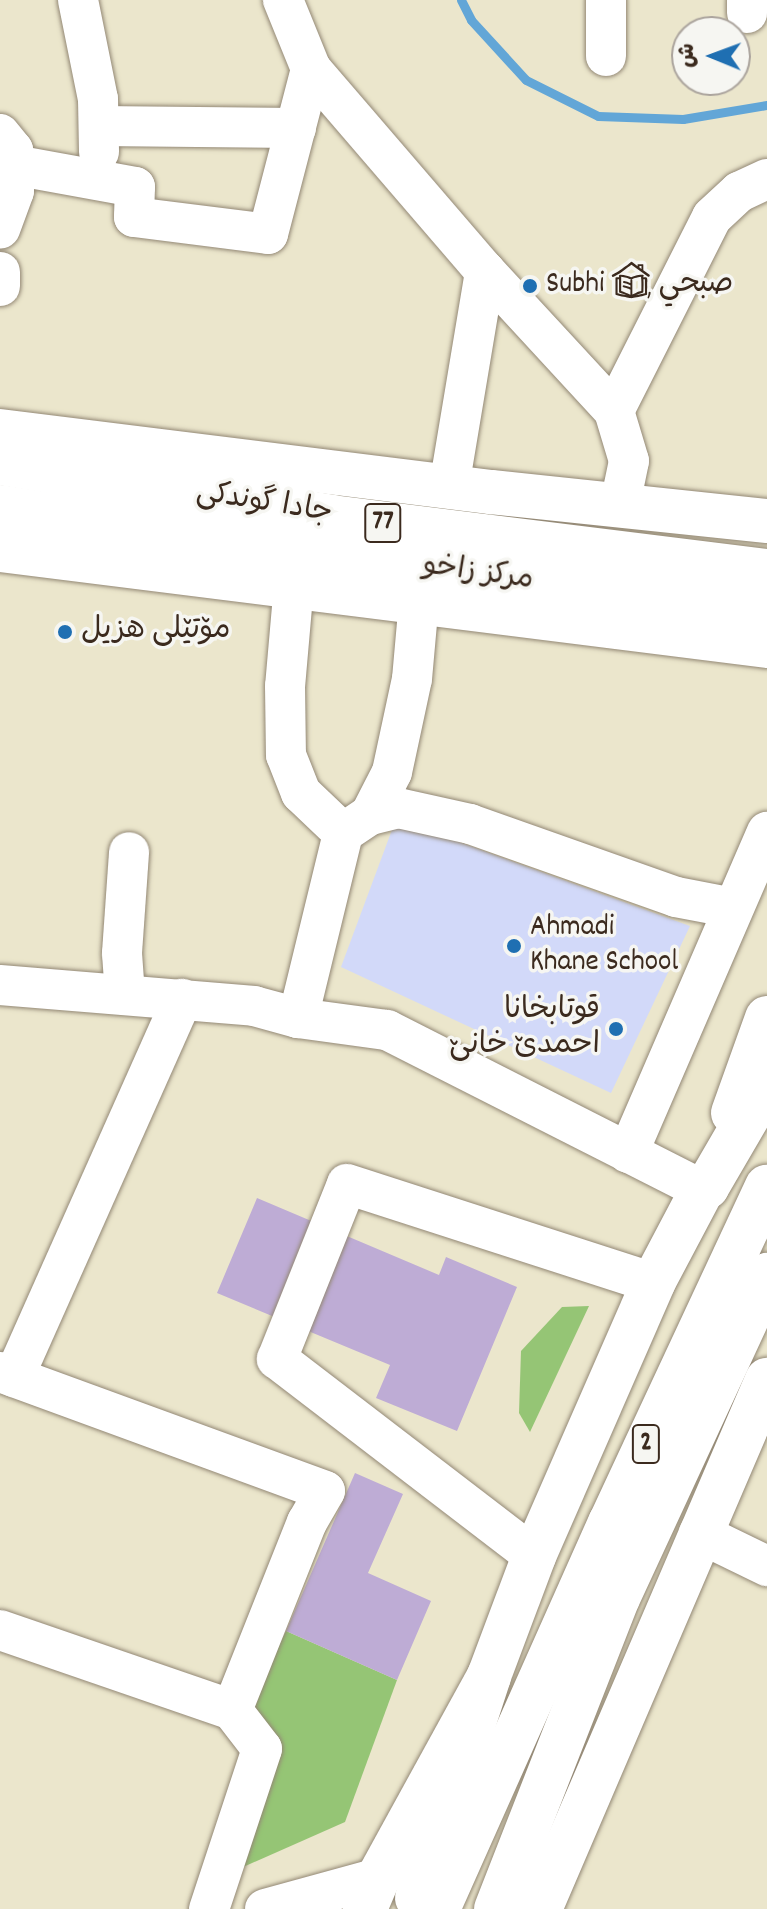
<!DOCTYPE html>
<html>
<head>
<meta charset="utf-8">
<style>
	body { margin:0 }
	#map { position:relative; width:767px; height:1909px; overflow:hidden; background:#ebe6cc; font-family:Dekko,"Playpen Sans Arabic",sans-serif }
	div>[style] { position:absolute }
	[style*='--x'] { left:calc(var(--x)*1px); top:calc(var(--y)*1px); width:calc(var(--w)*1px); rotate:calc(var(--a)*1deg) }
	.built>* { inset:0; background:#d2d9f9 }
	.green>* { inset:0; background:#95c575 }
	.stream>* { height:9px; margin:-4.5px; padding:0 4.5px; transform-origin:4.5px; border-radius:4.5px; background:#62a6d7 }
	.building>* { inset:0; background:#beacd5 }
	.roads { filter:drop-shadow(0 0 2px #938875) drop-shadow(0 0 2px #938875) }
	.minor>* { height:40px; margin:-20px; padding:0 20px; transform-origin:20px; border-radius:20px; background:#fff }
	.major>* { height:44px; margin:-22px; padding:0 22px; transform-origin:22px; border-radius:22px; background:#fff }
	.highway>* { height:44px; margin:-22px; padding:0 22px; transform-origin:22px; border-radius:22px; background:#fff }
	.dots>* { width:22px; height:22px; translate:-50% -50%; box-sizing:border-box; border:4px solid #f6f6f2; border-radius:50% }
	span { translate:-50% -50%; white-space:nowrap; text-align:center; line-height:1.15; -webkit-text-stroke:7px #f6f6f2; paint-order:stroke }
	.shield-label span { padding:2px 6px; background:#f6f6f2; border:2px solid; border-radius:6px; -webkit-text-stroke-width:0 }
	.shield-label { font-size:28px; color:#3b2a1e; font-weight:700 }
	.poi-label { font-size:30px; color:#3b2a1e }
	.left { translate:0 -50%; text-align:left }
	.right { translate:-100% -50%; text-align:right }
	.street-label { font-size:30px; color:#3b2a1e }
	.north { position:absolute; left:671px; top:16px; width:80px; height:80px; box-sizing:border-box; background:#f6f6f2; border:2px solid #aba49d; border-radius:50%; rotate:271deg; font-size:22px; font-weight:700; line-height:32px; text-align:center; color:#3b2a1e }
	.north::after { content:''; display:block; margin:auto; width:28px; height:36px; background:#1f6fb2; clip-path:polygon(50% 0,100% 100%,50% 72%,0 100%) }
</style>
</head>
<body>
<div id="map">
	<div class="built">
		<i style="clip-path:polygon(396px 819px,690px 926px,611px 1093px,341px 967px)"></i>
	</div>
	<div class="green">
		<i style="clip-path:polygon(589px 1306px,530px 1432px,519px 1413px,521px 1351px,562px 1307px)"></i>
		<i style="clip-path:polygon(286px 1631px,397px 1680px,345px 1822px,234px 1871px,247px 1710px)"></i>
	</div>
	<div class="stream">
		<i style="--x:461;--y:0;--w:22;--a:63"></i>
		<i style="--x:471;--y:20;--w:81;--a:47.5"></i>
		<i style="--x:526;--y:80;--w:80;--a:26.6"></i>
		<i style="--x:598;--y:116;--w:85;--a:2"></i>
		<i style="--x:683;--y:119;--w:85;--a:-9.5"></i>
	</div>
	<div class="building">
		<i style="clip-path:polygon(257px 1198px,439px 1275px,446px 1257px,517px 1287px,457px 1431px,376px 1398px,390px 1365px,217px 1293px)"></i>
		<i style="clip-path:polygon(355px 1473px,403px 1494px,368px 1573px,431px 1601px,397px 1680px,286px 1631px)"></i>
	</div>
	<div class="roads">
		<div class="minor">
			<i style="--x:78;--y:0;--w:101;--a:78.6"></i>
			<i style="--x:98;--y:99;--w:53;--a:88.9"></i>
			<i style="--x:283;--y:0;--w:74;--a:67.9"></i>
			<i style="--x:311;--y:69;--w:267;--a:49.3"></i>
			<i style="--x:485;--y:271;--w:190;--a:47.3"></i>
			<i style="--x:614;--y:411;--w:52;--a:73.3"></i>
			<i style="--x:629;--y:461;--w:44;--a:101.8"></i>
			<i style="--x:606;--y:0;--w:56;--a:90"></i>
			<i style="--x:747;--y:13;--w:13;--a:-90"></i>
			<i style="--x:99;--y:126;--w:197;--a:0.6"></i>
			<i style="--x:0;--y:134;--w:21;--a:51"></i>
			<i style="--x:13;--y:150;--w:41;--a:88.6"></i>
			<i style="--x:14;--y:191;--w:40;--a:110.2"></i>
			<i style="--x:14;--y:165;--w:123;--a:10.3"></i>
			<i style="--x:135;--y:187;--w:30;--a:92"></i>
			<i style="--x:134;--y:217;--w:135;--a:7.2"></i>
			<i style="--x:268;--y:234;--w:171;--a:-75.4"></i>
			<i style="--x:0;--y:272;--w:14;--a:90"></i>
			<i style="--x:614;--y:411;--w:217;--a:-63.2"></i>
			<i style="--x:712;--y:217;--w:37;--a:-43"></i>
			<i style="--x:739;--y:192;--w:31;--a:-25"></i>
			<i style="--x:449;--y:487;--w:219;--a:-80.5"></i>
			<i style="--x:294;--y:584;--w:102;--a:95"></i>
			<i style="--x:285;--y:686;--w:69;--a:89.2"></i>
			<i style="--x:286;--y:755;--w:41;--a:68.5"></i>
			<i style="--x:301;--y:793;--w:58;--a:43.6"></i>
			<i style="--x:370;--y:815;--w:48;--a:-62.9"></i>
			<i style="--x:392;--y:772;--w:95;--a:-77.9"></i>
			<i style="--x:412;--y:679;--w:79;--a:-84.9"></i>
			<i style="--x:0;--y:985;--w:255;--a:4.7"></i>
			<i style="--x:254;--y:1006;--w:46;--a:15.3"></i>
			<i style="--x:298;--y:1018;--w:90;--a:7.7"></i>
			<i style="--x:387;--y:1030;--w:353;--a:26.9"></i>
			<i style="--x:125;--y:995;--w:42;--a:-94.1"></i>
			<i style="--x:122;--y:953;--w:101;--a:-86"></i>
			<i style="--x:298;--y:1018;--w:190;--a:-76.3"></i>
			<i style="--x:343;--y:833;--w:32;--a:-34"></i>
			<i style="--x:370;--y:815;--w:29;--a:-14"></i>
			<i style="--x:398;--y:808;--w:74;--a:12.5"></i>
			<i style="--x:470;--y:824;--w:219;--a:19.5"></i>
			<i style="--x:676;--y:897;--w:58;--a:10.9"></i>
			<i style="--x:628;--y:1153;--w:350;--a:-66.6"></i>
			<i style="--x:0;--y:1372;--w:346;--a:20.1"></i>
			<i style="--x:325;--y:1491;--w:36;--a:120"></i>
			<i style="--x:307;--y:1522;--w:202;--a:111.7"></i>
			<i style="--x:232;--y:1710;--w:49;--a:52.4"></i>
			<i style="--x:262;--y:1749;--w:169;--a:108.3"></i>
			<i style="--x:14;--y:1377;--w:414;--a:-66"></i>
			<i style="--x:699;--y:1533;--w:76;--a:25.9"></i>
			<i style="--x:534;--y:1556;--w:324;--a:-142.5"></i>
			<i style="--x:277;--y:1359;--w:188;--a:-68.2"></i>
			<i style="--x:347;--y:1184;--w:322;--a:17.9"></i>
			<i style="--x:0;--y:1630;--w:245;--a:19"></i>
			<i style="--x:265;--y:1909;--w:117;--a:-15.3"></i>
		</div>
		<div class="major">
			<i style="--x:733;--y:1113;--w:101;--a:-70.3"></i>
			<i style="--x:365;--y:1909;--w:34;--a:-67"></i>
			<i style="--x:378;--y:1878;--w:230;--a:-61.2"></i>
			<i style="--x:489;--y:1676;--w:128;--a:-69.4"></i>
			<i style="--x:534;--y:1556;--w:298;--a:-66.4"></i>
			<i style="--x:653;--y:1283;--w:105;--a:-62.2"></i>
			<i style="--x:702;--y:1190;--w:6;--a:-31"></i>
			<i style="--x:707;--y:1187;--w:119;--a:-59.8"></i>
		</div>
		<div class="highway">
			<i style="--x:0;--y:431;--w:495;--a:7.1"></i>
			<i style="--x:491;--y:492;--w:278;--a:6"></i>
			<i style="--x:0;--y:463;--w:336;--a:9.2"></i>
			<i style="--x:332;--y:517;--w:438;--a:7.1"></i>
			<i style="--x:0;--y:507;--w:221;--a:8.9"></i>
			<i style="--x:218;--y:541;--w:448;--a:7.7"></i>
			<i style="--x:662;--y:601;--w:105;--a:5.4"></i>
			<i style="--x:0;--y:550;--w:773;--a:7.13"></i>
			<i style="--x:417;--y:1898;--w:233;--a:-72"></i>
			<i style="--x:438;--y:1909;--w:423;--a:-66"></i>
			<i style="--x:610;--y:1523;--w:371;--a:-65"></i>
			<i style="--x:496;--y:1909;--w:334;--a:-68.6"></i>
			<i style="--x:618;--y:1598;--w:356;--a:-65.2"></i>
			<i style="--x:540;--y:1909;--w:576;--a:-66.78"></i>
		</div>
	</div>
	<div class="dots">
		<i style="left:530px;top:286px;background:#1f6fb2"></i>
		<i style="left:65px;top:632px;background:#1f6fb2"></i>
		<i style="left:514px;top:946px;background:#1f6fb2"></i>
		<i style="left:616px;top:1029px;background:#1f6fb2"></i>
	</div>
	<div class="shield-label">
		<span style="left:383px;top:523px">77</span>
		<span style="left:646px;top:1444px">2</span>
	</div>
	<div class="poi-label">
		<span class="left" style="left:546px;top:286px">Subhi 🏠 صبحي</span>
		<span class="left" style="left:81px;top:632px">مۆتێلی هزیل</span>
		<span class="left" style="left:530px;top:946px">Ahmadi<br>Khane School</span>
		<span class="right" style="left:600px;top:1029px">قوتابخانا<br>احمدێ خانێ</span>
	</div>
	<div class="street-label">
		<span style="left:264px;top:505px;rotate:9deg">جادا گوندکی</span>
		<span style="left:478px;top:575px;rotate:8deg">مركز زاخو</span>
	</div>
	<div class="north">ش</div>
</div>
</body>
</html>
